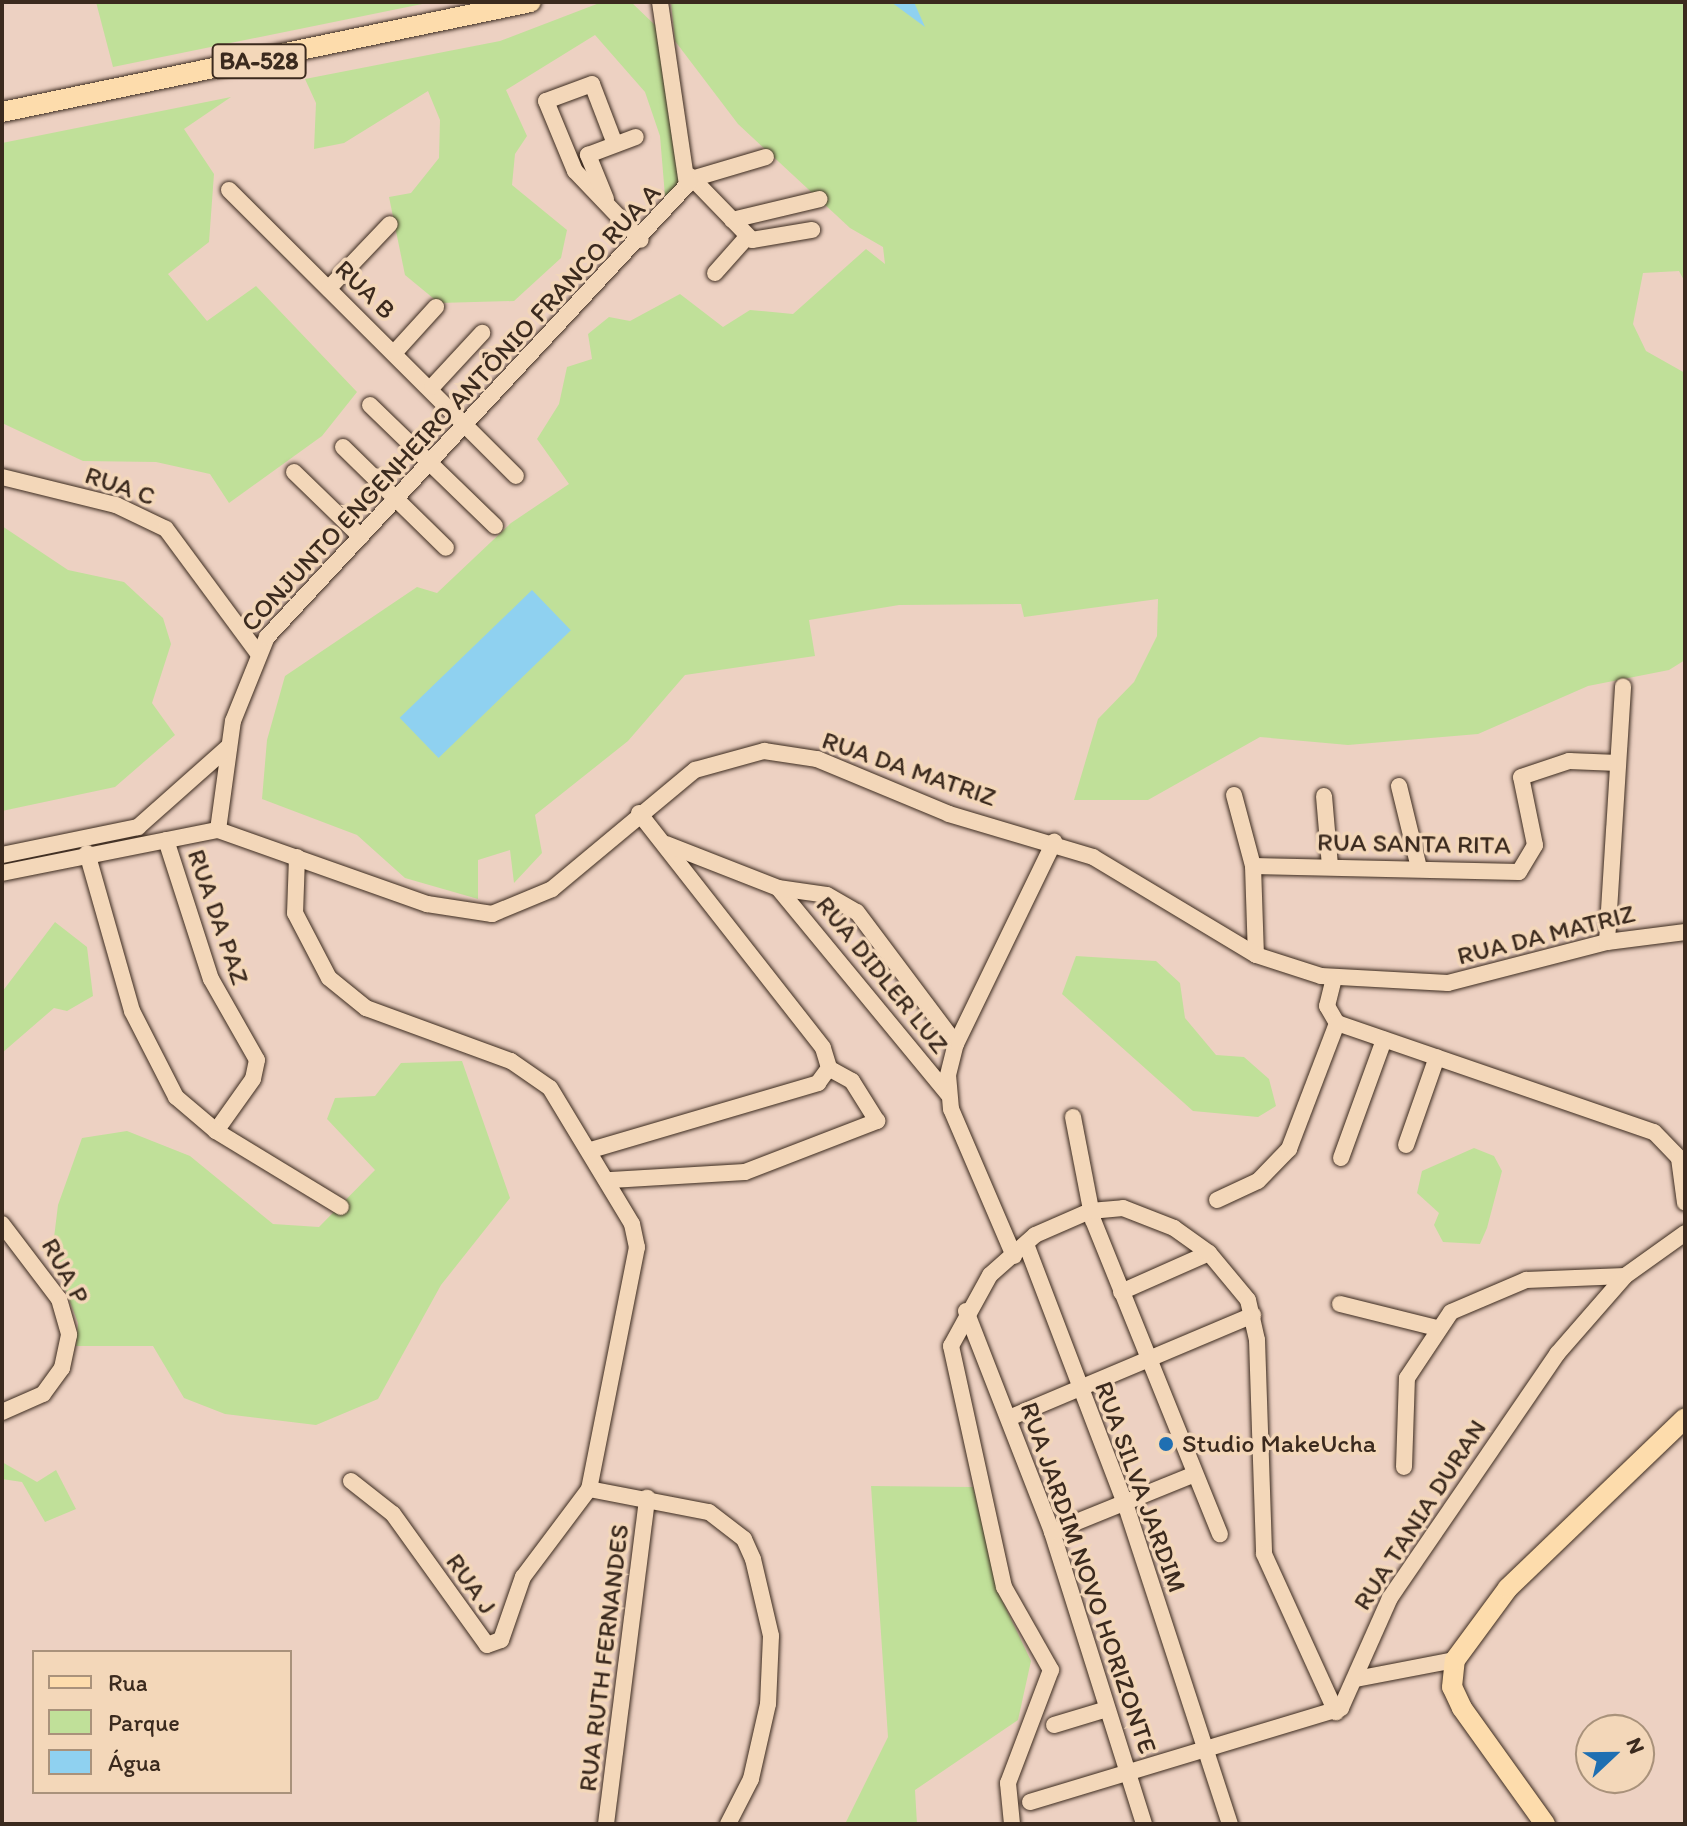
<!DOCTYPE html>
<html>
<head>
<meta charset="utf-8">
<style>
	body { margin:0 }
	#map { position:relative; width:1687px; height:1826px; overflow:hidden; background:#edd1c2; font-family:Itim,sans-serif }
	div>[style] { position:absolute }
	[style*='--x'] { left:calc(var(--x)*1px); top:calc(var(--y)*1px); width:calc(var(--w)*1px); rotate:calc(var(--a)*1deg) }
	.green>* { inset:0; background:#c0e099 }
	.water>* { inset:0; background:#8fd1f0; transform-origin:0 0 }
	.roads { filter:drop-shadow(0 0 2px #3b2a1e) drop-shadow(0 0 2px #3b2a1e) }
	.minor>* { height:16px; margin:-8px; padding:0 8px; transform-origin:8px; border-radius:8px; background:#f3d7b9 }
	.major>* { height:20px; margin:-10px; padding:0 10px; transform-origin:10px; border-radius:10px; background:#fddcac }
	.dots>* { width:22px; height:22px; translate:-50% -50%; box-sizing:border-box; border:4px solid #f3d7b9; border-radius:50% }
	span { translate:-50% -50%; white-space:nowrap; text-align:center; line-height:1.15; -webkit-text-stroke:7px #f3d7b9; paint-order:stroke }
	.shield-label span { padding:2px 6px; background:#f3d7b9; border:2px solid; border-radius:6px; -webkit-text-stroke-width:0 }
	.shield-label { font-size:24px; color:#3b2a1e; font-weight:700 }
	.street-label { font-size:26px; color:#3b2a1e }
	.poi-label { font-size:26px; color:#3b2a1e }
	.left { translate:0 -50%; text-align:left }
	.frame { position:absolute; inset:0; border:4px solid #3b2a1e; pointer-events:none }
	.legend { position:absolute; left:32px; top:1650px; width:260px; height:144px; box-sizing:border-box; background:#f3d7b9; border:2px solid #a9927b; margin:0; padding:10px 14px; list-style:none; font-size:24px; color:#3b2a1e }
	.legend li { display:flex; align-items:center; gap:16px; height:40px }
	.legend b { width:40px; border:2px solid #a9927b }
	.north { position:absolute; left:1575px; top:1714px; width:80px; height:80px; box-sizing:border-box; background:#f3d7b9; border:2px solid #a9927b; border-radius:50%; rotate:68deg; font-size:22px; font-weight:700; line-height:32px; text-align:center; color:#3b2a1e }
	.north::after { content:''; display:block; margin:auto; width:28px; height:36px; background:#1f6fb2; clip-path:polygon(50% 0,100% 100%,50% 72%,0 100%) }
</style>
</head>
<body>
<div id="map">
	<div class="green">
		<i style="clip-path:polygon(96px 2px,432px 2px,113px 67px)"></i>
		<i style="clip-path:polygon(602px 2px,631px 2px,656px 26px,680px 185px,665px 196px,660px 136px,645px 92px,595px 35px,506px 90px,527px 136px,515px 154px,512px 185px,567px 230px,561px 258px,514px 301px,439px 303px,405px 275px,389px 197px,411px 193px,439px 158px,440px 120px,428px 91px,344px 143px,314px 149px,316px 103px,305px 79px,500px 41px)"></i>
		<i style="clip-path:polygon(671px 2px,1685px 2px,1685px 282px,1679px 271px,1643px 273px,1633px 324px,1646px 351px,1685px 373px,1685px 660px,1669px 670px,1588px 686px,1478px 734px,1348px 745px,1260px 737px,1148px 800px,1074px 800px,1098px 719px,1134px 682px,1157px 636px,1158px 599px,1024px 617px,1021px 604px,899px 605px,809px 620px,815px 656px,685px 675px,628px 741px,535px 815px,542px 853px,514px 883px,510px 850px,478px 860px,478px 899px,405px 878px,357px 835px,262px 799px,267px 740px,285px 676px,417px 587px,437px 593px,511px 523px,569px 484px,537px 439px,559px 404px,567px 367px,592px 359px,588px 334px,609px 317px,630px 321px,680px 294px,723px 327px,750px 310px,793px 314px,866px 249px,885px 264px,883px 247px,850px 228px,738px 124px,675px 41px)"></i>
		<i style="clip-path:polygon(231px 97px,184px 129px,214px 174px,209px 242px,168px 274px,207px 321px,256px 286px,357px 392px,322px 436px,229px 503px,210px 474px,156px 462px,83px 461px,2px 423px,2px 143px)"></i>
		<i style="clip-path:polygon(2px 526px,68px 570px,124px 582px,163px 618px,171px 644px,152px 703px,175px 735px,115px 787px,2px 811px)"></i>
		<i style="clip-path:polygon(55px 922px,87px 947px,93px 996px,67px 1011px,54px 1008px,2px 1053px,2px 992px)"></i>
		<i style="clip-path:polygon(1076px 956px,1156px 961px,1180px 983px,1185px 1018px,1216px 1055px,1244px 1057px,1269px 1079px,1276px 1106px,1258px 1117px,1193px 1111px,1062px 994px)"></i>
		<i style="clip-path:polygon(462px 1061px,510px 1198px,441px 1285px,378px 1399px,316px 1425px,225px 1414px,184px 1398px,153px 1346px,76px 1346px,78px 1323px,52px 1254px,58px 1205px,82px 1138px,127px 1131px,190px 1156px,273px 1224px,319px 1227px,375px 1170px,327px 1119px,335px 1098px,375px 1096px,401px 1063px)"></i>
		<i style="clip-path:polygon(1474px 1148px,1494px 1156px,1502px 1171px,1487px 1228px,1480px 1244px,1443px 1242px,1434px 1225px,1439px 1213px,1417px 1193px,1422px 1171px)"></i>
		<i style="clip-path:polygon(2px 1462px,37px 1482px,56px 1470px,76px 1509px,45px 1522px,22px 1482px,2px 1479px)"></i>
		<i style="clip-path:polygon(871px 1486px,973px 1487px,1000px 1596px,1031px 1661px,1018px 1720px,915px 1790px,917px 1824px,845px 1824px,888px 1737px)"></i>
	</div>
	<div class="water">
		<i style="clip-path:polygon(891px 2px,914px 2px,925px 27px)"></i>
		<i style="left:532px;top:590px;width:56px;height:184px;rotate:46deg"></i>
	</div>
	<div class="roads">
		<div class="minor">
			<i style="--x:615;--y:144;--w:64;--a:-111"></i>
			<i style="--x:592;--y:84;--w:49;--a:159.7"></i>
			<i style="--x:546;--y:101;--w:76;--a:67.5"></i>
			<i style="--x:575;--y:171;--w:95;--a:46.3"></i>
			<i style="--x:690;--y:176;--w:89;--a:45.9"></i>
			<i style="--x:752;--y:240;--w:61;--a:-9.5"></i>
			<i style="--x:695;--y:178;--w:74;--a:-16.5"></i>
			<i style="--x:229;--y:190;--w:405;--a:44.9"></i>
			<i style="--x:606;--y:199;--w:48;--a:-112.2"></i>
			<i style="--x:588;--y:155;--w:51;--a:-20.6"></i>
			<i style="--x:732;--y:220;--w:90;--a:-13.4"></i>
			<i style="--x:715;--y:273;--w:48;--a:-48.4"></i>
			<i style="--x:329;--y:288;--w:88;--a:-46.4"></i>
			<i style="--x:395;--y:352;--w:61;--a:-47.7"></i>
			<i style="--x:432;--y:387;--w:74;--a:-47.2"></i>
			<i style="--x:370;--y:405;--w:174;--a:44.1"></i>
			<i style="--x:343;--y:447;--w:144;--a:44.4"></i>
			<i style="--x:294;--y:472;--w:93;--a:44.1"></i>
			<i style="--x:2;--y:477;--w:117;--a:13.8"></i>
			<i style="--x:116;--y:505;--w:55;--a:25.6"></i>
			<i style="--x:166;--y:529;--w:153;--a:53.5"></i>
			<i style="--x:1399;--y:786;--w:80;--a:76.3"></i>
			<i style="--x:1234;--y:795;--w:73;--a:75"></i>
			<i style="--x:1253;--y:866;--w:89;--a:88.1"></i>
			<i style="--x:1324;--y:796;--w:70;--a:85.1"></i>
			<i style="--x:639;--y:813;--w:298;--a:51.9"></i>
			<i style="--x:823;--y:1048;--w:21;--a:73"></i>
			<i style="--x:218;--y:830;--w:110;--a:-82.2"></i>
			<i style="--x:233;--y:721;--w:91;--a:-68"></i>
			<i style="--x:267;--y:637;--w:617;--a:-47.1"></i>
			<i style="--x:687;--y:185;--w:185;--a:-98.4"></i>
			<i style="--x:166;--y:840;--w:146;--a:72.1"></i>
			<i style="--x:211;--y:979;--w:93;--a:60.4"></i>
			<i style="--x:257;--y:1060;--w:19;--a:102"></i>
			<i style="--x:253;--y:1079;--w:64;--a:125.4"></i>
			<i style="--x:666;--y:844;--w:120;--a:21.4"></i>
			<i style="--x:778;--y:888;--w:267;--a:50.5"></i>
			<i style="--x:87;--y:853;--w:164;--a:74.1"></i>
			<i style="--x:132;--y:1011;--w:97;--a:62.9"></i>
			<i style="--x:176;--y:1097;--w:52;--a:40.4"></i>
			<i style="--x:216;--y:1131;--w:146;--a:31.3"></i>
			<i style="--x:2;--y:855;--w:139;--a:-11.6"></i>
			<i style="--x:138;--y:827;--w:120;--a:-41.6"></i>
			<i style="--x:297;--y:857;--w:56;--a:92"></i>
			<i style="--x:295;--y:913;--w:73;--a:62.4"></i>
			<i style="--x:329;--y:978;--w:48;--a:39"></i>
			<i style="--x:366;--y:1008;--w:154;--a:20.1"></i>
			<i style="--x:511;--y:1061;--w:47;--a:34.7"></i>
			<i style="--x:550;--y:1088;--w:159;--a:58.9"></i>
			<i style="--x:632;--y:1224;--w:24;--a:78"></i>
			<i style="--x:637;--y:1247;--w:247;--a:101.2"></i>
			<i style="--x:589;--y:1489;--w:122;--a:10.9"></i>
			<i style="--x:709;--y:1512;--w:44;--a:37.6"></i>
			<i style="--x:744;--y:1539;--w:22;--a:66"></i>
			<i style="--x:753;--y:1559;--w:79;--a:76.8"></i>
			<i style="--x:771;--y:1636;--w:68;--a:92.5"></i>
			<i style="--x:768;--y:1704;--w:77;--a:102.8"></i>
			<i style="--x:751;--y:1779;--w:51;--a:117.1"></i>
			<i style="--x:1253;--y:866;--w:266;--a:1.3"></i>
			<i style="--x:1519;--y:872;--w:31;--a:-59"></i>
			<i style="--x:1535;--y:845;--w:69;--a:-101.6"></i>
			<i style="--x:1521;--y:777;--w:51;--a:-18.4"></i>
			<i style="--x:1569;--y:761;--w:49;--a:2.3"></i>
			<i style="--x:2;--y:873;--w:220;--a:-11.3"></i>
			<i style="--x:218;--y:830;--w:222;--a:19.5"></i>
			<i style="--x:427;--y:904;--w:66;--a:8.7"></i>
			<i style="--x:492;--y:914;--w:65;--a:-22.6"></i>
			<i style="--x:552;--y:889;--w:186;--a:-39.8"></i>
			<i style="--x:695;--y:770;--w:72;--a:-15.4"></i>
			<i style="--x:764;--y:751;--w:54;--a:8.6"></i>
			<i style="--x:817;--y:759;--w:143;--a:22.6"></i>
			<i style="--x:949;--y:814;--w:150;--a:16.6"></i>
			<i style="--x:1093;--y:857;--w:190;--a:31"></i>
			<i style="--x:1256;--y:955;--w:68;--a:17.9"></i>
			<i style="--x:1321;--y:976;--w:127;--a:3.2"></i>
			<i style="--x:1448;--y:983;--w:164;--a:-14.5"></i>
			<i style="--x:1607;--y:942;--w:79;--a:-7.3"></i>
			<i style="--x:778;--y:888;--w:49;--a:8.1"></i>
			<i style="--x:827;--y:895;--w:34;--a:30"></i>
			<i style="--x:857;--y:912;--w:165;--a:53.1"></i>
			<i style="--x:1607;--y:942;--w:256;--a:-86.4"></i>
			<i style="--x:1334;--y:978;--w:29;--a:104"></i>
			<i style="--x:1327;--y:1006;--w:20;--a:60"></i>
			<i style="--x:1337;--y:1023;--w:335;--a:19"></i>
			<i style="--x:1654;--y:1132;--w:36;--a:46"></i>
			<i style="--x:1679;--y:1158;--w:45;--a:82.4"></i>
			<i style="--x:1073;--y:1117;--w:105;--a:79"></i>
			<i style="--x:1093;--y:1220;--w:339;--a:68"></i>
			<i style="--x:1406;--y:1145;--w:93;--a:-70.6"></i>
			<i style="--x:591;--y:1150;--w:237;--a:-16.4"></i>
			<i style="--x:818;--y:1083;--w:19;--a:-54"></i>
			<i style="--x:1341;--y:1158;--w:126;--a:-70"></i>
			<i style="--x:611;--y:1180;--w:134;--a:-3.4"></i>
			<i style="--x:745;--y:1172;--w:142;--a:-21.1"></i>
			<i style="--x:877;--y:1121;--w:47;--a:-122"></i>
			<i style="--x:852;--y:1081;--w:26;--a:-151"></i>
			<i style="--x:1217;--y:1200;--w:45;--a:-24.9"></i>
			<i style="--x:1258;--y:1181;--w:45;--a:-45.9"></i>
			<i style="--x:1289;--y:1149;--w:135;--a:-69.1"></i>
			<i style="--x:2;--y:1224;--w:94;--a:52.8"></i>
			<i style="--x:59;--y:1299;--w:37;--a:74"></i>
			<i style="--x:69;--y:1335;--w:34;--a:102"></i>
			<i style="--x:62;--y:1368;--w:32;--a:126"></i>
			<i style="--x:43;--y:1394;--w:45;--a:156.3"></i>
			<i style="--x:1026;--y:1244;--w:277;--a:69.1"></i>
			<i style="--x:1125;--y:1503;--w:338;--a:71.9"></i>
			<i style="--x:1014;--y:1256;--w:160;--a:-113.2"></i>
			<i style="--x:951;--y:1109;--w:34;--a:-95"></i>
			<i style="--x:948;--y:1075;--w:32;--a:-76"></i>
			<i style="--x:956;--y:1044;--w:225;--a:-64.1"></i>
			<i style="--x:1121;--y:1292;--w:96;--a:-23.9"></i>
			<i style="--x:1340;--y:1304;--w:100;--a:13.9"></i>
			<i style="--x:966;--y:1311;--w:237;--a:68.7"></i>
			<i style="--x:1052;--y:1532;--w:306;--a:72.5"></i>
			<i style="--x:1009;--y:1418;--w:265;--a:-22.9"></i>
			<i style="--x:1404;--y:1467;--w:89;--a:-88.1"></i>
			<i style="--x:1407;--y:1378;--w:79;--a:-56.3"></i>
			<i style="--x:1451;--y:1312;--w:82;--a:-23.1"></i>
			<i style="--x:1526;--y:1280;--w:99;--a:-2.3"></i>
			<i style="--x:351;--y:1481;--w:53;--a:38.2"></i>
			<i style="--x:393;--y:1514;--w:161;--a:54.3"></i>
			<i style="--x:487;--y:1645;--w:15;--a:-20"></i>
			<i style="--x:501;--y:1640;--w:67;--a:-70.8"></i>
			<i style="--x:523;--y:1577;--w:110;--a:-53.1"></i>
			<i style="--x:1052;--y:1532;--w:154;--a:-22.1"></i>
			<i style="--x:1356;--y:1679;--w:101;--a:-10.9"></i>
			<i style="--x:1054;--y:1725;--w:55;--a:-16.8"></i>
			<i style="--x:1030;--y:1802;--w:325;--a:-16.8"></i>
			<i style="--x:1341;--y:1708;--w:120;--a:-66"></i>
			<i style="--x:1390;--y:1598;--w:296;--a:-55.6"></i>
			<i style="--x:1557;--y:1354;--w:103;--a:-48.9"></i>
			<i style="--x:1625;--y:1276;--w:74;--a:-35.6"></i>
			<i style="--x:606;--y:1824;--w:329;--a:-82.8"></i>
			<i style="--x:1012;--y:1824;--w:41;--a:-95.6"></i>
			<i style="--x:1008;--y:1783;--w:121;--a:-69.2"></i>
			<i style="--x:1051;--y:1670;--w:95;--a:-119.5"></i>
			<i style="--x:1004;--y:1587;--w:247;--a:-102.4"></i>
			<i style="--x:951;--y:1346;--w:81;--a:-61.2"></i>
			<i style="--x:990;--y:1275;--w:60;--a:-41.6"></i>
			<i style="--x:1035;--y:1235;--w:60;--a:-23.6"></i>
			<i style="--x:1090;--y:1211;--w:33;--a:-5"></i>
			<i style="--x:1123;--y:1208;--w:55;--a:21.4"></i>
			<i style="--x:1174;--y:1228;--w:43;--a:35.5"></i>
			<i style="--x:1209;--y:1253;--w:61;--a:50.3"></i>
			<i style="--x:1248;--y:1300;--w:41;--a:77.3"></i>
			<i style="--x:1257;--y:1340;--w:214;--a:88.1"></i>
			<i style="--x:1264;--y:1554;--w:174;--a:65.5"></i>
		</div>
		<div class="major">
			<i style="--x:2;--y:112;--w:540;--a:-11.75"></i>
			<i style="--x:1545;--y:1824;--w:143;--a:-125.6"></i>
			<i style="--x:1462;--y:1708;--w:23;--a:-115"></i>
			<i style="--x:1452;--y:1687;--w:27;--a:-84"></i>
			<i style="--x:1455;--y:1660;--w:89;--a:-53.6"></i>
			<i style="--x:1508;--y:1588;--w:245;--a:-43.8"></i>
		</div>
	</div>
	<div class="dots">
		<i style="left:1166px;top:1444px;background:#1f6fb2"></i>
	</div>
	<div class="shield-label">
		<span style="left:259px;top:61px">BA-528</span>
	</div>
	<div class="street-label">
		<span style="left:365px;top:290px;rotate:44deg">RUA B</span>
		<span style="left:451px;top:408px;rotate:-47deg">CONJUNTO ENGENHEIRO ANTÔNIO FRANCO RUA A</span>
		<span style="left:120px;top:486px;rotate:19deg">RUA C</span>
		<span style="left:909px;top:769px;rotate:19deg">RUA DA MATRIZ</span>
		<span style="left:1414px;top:844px;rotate:1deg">RUA SANTA RITA</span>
		<span style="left:218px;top:917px;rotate:71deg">RUA DA PAZ</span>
		<span style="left:1546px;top:935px;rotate:-14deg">RUA DA MATRIZ</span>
		<span style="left:882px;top:975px;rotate:51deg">RUA DIDLER LUZ</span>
		<span style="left:65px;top:1271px;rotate:61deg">RUA P</span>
		<span style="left:1140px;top:1487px;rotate:70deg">RUA SILVA JARDIM</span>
		<span style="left:1420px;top:1515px;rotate:-57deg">RUA TANIA DURAN</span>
		<span style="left:1088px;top:1578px;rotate:71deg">RUA JARDIM NOVO HORIZONTE</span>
		<span style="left:471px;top:1584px;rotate:55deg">RUA J</span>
		<span style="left:604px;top:1658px;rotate:-83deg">RUA RUTH FERNANDES</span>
	</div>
	<div class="poi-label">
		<span class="left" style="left:1182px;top:1444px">Studio MakeUcha</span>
	</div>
	<div class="frame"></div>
	<ul class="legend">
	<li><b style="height:10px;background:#fddcac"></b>Rua</li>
	<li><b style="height:22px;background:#c0e099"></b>Parque</li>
	<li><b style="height:22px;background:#8fd1f0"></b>Água</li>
	</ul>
	<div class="north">N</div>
</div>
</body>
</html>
